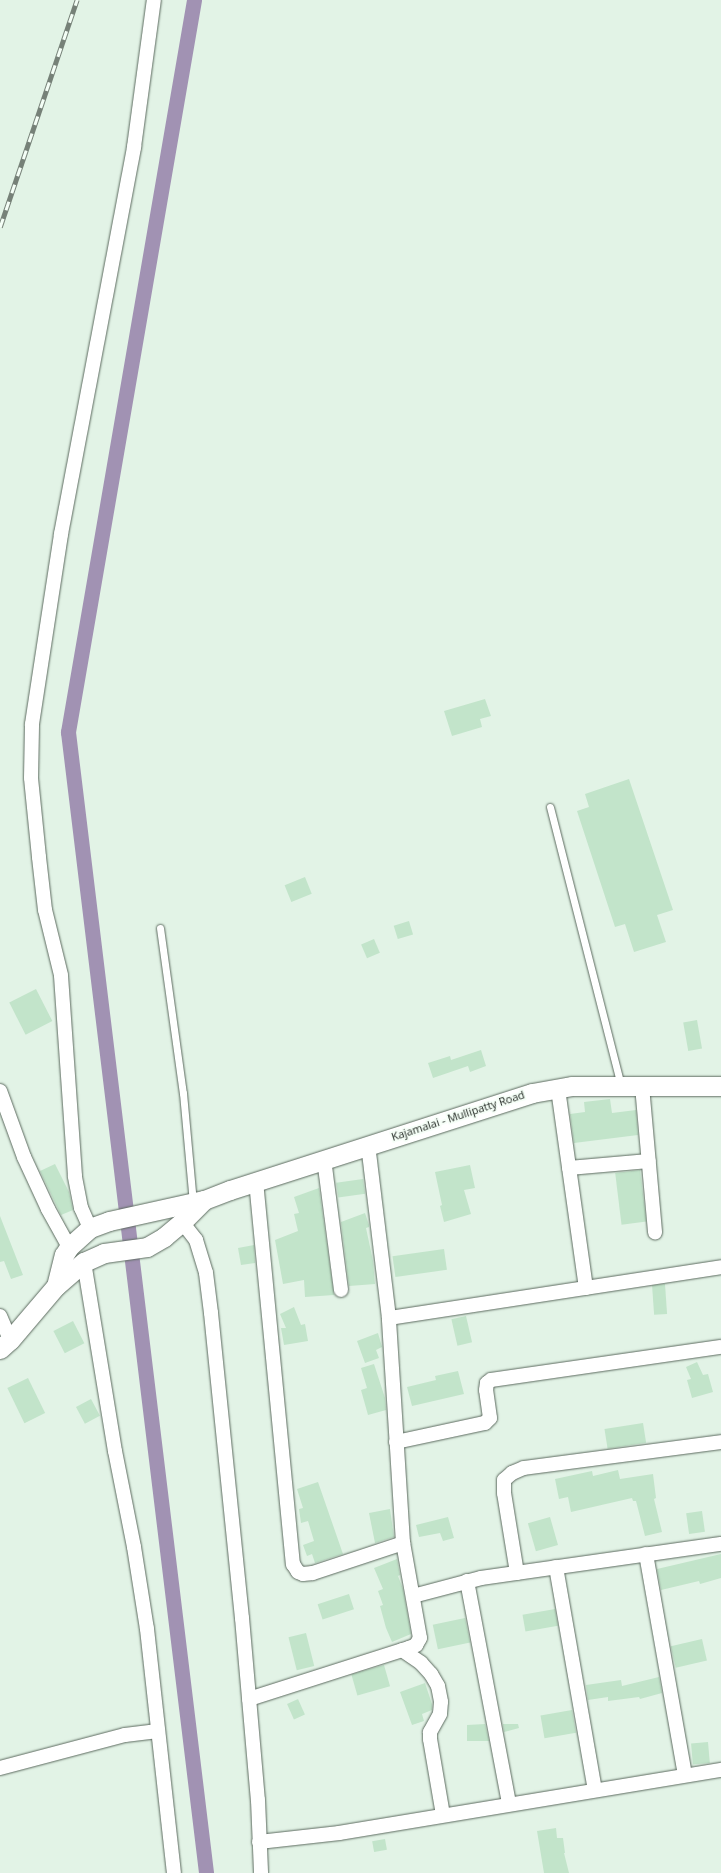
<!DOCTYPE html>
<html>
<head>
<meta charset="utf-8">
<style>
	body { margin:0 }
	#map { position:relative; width:721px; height:1873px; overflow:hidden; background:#e2f3e6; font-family:"Open Sans",sans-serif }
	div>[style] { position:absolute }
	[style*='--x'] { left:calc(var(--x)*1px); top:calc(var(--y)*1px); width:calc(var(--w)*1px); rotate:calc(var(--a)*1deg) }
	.canal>* { height:15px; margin:-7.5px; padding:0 7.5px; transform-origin:7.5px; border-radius:7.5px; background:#a192b3 }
	.building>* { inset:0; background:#c2e4ca; transform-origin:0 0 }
	.roads { filter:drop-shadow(0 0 1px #5c6a5f) drop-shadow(0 0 1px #5c6a5f) }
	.lane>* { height:7px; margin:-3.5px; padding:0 3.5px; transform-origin:3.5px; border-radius:3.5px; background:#fff }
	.street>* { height:14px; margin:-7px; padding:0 7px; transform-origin:7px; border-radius:7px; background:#fff }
	.secondary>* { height:19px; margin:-9.5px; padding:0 9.5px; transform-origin:9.5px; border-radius:9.5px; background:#fff }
	.rail>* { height:4.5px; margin-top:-2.25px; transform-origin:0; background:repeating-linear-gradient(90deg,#f4fef6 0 9px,#768178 0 18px); box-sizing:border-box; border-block:1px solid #768178 }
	span { translate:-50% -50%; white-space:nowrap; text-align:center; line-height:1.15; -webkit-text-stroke:3.5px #f4fef6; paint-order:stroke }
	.street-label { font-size:11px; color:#202621 }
</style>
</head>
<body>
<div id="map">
	<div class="canal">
		<i style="--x:194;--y:0;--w:743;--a:99.77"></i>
		<i style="--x:68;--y:732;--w:1149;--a:83.1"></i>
	</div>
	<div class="building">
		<i style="clip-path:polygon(485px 699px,491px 716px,480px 719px,482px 727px,452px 736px,444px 711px)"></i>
		<i style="clip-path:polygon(629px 779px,673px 910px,657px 915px,666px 942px,634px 952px,625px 924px,615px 927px,577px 811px,589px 807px,585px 794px)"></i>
		<i style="left:305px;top:877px;width:18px;height:22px;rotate:68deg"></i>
		<i style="left:409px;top:921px;width:14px;height:16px;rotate:73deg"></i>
		<i style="left:374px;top:939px;width:15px;height:14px;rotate:67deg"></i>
		<i style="left:36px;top:989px;width:36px;height:30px;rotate:63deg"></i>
		<i style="left:697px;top:1020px;width:29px;height:14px;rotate:80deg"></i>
		<i style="clip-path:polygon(481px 1050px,486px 1066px,470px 1072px,468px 1066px,433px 1078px,428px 1063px,450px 1056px,451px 1060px)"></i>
		<i style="clip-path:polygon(610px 1099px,612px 1113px,636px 1110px,638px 1135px,574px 1143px,570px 1114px,585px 1112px,584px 1102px)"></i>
		<i style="clip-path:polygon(55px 1164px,69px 1192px,73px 1210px,61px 1215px,40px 1171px)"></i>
		<i style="clip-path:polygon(470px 1165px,475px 1188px,464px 1190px,471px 1214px,444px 1222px,440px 1206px,442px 1205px,435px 1172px)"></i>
		<i style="left:640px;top:1170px;width:52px;height:25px;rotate:83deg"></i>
		<i style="left:363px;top:1179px;width:15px;height:27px;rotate:82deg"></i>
		<i style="clip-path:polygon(319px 1188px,334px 1295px,305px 1297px,304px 1280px,283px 1284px,275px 1240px,298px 1231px,294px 1214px,299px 1213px,294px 1197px)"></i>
		<i style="clip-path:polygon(365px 1213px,369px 1225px,369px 1227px,366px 1228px,373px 1261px,375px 1284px,349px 1286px,341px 1222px)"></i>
		<i style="clip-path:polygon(0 1216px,23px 1275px,11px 1279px,4px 1261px,0 1262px)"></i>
		<i style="clip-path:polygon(254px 1245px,255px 1263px,241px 1265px,238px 1248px)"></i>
		<i style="left:444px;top:1249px;width:21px;height:52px;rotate:82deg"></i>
		<i style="left:665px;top:1284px;width:30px;height:13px;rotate:86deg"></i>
		<i style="clip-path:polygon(294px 1307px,301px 1325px,305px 1324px,308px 1341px,284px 1345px,281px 1328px,286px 1328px,280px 1314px)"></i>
		<i style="left:466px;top:1316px;width:27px;height:15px;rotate:77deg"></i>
		<i style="left:73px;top:1321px;width:25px;height:22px;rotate:63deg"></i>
		<i style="clip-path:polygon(378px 1333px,382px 1347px,376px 1350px,379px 1358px,365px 1363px,357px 1341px)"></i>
		<i style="clip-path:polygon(697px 1362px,703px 1375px,708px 1374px,713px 1392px,692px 1398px,687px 1380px,691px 1379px,686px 1367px)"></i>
		<i style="clip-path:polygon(374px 1364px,385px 1398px,386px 1410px,368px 1415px,361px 1390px,367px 1388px,361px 1368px)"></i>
		<i style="clip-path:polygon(458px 1371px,464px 1394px,412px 1406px,407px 1387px,436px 1380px,435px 1376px)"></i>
		<i style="left:28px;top:1378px;width:39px;height:23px;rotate:64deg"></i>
		<i style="left:91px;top:1399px;width:19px;height:17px;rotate:62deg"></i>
		<i style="left:643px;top:1423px;width:20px;height:39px;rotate:81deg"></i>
		<i style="clip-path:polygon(618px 1470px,620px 1479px,653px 1474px,656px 1498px,654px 1499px,662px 1532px,645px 1536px,636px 1501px,633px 1501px,632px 1498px,571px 1512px,568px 1497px,559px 1499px,555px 1479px,592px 1471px,593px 1476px)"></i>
		<i style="clip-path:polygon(318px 1482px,343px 1554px,315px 1563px,312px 1554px,307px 1556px,303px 1545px,314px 1541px,308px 1521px,301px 1523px,299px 1509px,303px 1508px,297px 1489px)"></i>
		<i style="clip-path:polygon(390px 1509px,394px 1537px,375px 1543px,369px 1513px)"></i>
		<i style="left:702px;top:1511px;width:21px;height:16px;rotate:82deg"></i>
		<i style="clip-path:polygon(448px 1517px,454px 1538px,443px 1541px,440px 1533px,419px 1537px,416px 1525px)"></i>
		<i style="left:550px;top:1517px;width:29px;height:23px;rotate:74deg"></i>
		<i style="clip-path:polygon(721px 1554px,721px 1578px,700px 1584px,699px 1581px,661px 1590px,657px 1569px)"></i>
		<i style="clip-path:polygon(397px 1559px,400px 1575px,398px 1576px,403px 1589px,411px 1634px,392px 1642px,386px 1628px,380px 1606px,383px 1605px,378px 1591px,383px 1589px,374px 1568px)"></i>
		<i style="left:349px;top:1594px;width:16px;height:33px;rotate:72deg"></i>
		<i style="left:555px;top:1609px;width:17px;height:33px;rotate:80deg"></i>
		<i style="left:465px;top:1618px;width:25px;height:33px;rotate:78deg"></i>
		<i style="left:306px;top:1633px;width:34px;height:18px;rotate:76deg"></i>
		<i style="left:702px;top:1639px;width:22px;height:32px;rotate:77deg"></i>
		<i style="left:384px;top:1665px;width:22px;height:34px;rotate:74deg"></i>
		<i style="clip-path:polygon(659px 1677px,662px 1693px,640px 1699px,639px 1697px,608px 1701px,608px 1697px,588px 1700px,586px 1685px,621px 1680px,622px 1686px)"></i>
		<i style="clip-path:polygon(425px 1683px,432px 1704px,432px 1710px,422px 1714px,424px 1721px,412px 1725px,400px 1692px)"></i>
		<i style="left:298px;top:1699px;width:17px;height:12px;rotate:66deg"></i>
		<i style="left:572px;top:1710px;width:23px;height:32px;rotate:80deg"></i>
		<i style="clip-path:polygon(485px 1724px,489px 1741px,467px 1741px,467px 1725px)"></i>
		<i style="clip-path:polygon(503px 1724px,518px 1724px,519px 1728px,504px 1732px)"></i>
		<i style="left:708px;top:1742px;width:21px;height:17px;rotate:85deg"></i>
		<i style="clip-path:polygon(556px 1828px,557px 1838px,563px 1838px,565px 1853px,564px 1853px,569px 1873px,544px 1873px,537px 1831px)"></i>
		<i style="left:385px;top:1839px;width:11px;height:13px;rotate:80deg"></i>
	</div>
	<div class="roads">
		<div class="lane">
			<i style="--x:550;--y:807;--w:288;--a:75.7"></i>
			<i style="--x:160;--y:928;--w:167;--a:82.1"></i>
			<i style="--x:183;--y:1093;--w:109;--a:84.8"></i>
		</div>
		<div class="street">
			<i style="--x:642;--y:1086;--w:147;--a:84.9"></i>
			<i style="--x:558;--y:1089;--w:201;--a:82"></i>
			<i style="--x:0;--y:1091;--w:70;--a:70"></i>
			<i style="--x:24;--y:1157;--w:57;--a:65.2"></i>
			<i style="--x:48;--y:1209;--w:43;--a:61.1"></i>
			<i style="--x:324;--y:1159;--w:132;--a:82.6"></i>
			<i style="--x:569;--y:1168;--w:80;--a:-5"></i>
			<i style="--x:256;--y:1181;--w:385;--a:84.5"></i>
			<i style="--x:293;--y:1564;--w:9;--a:58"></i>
			<i style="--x:298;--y:1572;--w:5;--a:22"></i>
			<i style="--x:303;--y:1574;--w:10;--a:-6"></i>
			<i style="--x:313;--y:1573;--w:95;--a:-18.4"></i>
			<i style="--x:182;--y:1222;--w:23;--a:52"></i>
			<i style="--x:196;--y:1240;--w:34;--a:73"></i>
			<i style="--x:206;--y:1273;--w:40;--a:82.9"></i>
			<i style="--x:211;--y:1313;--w:307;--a:84.2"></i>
			<i style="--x:242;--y:1618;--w:183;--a:85"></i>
			<i style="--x:258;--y:1800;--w:73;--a:87.6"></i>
			<i style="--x:90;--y:1228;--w:22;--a:-114"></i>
			<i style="--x:81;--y:1208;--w:33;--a:-101"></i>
			<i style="--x:75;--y:1176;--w:201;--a:-94"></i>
			<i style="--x:61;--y:975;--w:67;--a:-103.8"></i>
			<i style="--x:45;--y:910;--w:53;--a:-96.5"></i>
			<i style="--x:39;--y:857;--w:79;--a:-95.8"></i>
			<i style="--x:31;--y:778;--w:54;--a:-88.9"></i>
			<i style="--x:32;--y:724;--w:192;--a:-81.3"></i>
			<i style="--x:61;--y:534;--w:394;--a:-79.3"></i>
			<i style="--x:134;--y:147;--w:148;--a:-82.3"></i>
			<i style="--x:84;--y:1262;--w:192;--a:80.7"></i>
			<i style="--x:115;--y:1451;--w:98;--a:78.8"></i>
			<i style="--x:134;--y:1547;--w:83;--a:81"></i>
			<i style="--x:147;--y:1629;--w:245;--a:83.7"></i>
			<i style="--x:0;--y:1316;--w:26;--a:67"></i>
			<i style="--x:389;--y:1318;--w:336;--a:-8.7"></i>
			<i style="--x:396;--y:1442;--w:91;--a:-12.1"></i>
			<i style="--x:485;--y:1423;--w:7;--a:-45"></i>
			<i style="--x:490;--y:1418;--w:28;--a:-98"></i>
			<i style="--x:486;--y:1390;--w:7;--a:-82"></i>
			<i style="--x:487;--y:1383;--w:5;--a:-37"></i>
			<i style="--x:491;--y:1380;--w:232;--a:-8.2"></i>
			<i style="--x:646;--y:1554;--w:224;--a:80"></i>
			<i style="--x:556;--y:1567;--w:226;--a:80.1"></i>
			<i style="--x:517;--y:1573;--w:81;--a:-99.2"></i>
			<i style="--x:504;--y:1493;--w:13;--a:-90"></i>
			<i style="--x:504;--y:1480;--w:11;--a:-41"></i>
			<i style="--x:512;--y:1473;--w:13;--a:-23"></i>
			<i style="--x:524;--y:1468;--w:199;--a:-7.5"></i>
			<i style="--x:467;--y:1581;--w:226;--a:79.3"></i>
			<i style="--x:413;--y:1596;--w:70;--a:-14.8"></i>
			<i style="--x:481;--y:1578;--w:242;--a:-8.1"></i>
			<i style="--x:402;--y:1650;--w:23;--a:34"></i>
			<i style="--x:421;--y:1663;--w:15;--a:48"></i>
			<i style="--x:431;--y:1674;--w:14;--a:60"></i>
			<i style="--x:438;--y:1686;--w:16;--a:79"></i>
			<i style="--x:441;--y:1702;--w:12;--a:95"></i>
			<i style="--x:440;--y:1714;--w:21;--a:119"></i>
			<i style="--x:430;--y:1732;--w:7;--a:90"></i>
			<i style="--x:430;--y:1739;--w:77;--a:80.3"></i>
			<i style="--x:249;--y:1699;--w:168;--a:-17.7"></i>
			<i style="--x:409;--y:1648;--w:8;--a:-23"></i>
			<i style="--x:416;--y:1645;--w:8;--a:-60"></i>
			<i style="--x:420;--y:1638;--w:97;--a:-100.1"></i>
			<i style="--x:403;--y:1543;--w:225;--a:-93.6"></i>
			<i style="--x:389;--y:1318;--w:174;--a:-96.9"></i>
			<i style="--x:0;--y:1768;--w:129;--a:-14.8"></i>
			<i style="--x:125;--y:1735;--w:33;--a:-7"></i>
			<i style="--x:259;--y:1842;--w:81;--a:-6.4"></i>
			<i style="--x:339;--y:1833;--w:387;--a:-9.4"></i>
		</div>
		<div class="secondary">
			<i style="--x:56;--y:1286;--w:32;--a:-76"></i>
			<i style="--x:64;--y:1255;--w:9;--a:-58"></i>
			<i style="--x:69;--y:1247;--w:28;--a:-42"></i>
			<i style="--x:90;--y:1228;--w:20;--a:-20"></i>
			<i style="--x:109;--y:1221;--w:97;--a:-12.5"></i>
			<i style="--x:0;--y:1349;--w:13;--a:-42"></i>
			<i style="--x:10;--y:1340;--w:71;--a:-49.6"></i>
			<i style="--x:56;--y:1286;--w:37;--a:-41"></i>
			<i style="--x:84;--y:1262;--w:22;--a:-24"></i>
			<i style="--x:104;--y:1253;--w:43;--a:-7.9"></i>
			<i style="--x:147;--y:1247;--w:20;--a:-30"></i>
			<i style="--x:164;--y:1237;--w:23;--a:-40"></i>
			<i style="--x:182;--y:1222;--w:31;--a:-45"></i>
			<i style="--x:204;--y:1200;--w:28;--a:-21"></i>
			<i style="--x:230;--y:1190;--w:317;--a:-17.8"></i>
			<i style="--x:532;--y:1093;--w:41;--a:-9.9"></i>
			<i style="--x:572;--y:1086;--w:149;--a:0"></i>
		</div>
	</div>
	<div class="rail">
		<i style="--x:0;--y:227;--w:240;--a:-71.3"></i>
	</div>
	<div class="street-label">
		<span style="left:458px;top:1116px;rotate:-18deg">Kajamalai - Mullipatty Road</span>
	</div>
</div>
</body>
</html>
